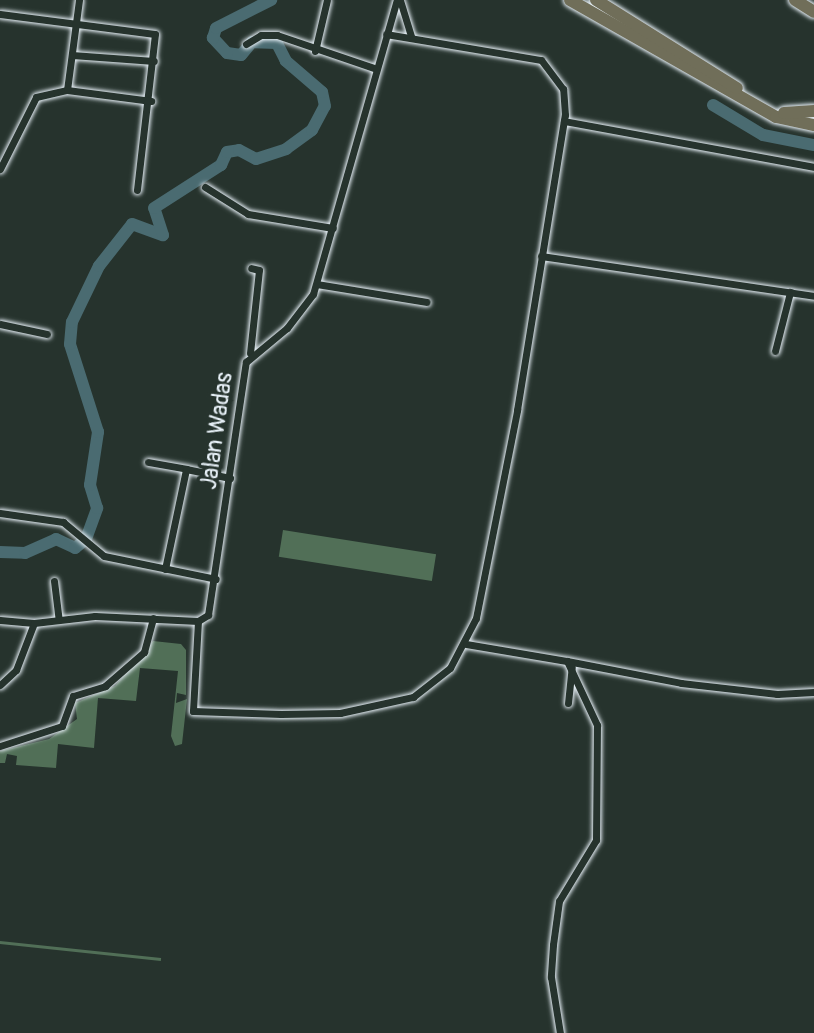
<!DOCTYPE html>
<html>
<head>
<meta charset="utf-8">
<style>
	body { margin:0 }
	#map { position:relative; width:814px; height:1033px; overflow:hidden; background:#26332d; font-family:Pangolin,sans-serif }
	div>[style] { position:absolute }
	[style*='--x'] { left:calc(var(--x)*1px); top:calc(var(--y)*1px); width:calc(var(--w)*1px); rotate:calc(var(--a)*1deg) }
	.green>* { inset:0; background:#516f57; transform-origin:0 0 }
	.river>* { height:12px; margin:-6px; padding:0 6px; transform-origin:6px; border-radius:6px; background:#4a6b71 }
	.roads { filter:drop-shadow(0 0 2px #e8f1f8) drop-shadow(0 0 2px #e8f1f8) }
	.minor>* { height:7px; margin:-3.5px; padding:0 3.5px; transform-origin:3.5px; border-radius:3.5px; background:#26332d }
	.motorway>* { height:12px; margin:-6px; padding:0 6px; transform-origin:6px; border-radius:6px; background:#706e59 }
	span { translate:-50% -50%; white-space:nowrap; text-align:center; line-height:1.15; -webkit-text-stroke:7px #26332d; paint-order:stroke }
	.street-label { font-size:23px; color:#e8f1f8 }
</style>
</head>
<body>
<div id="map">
	<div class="green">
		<i style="left:283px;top:530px;width:155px;height:27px;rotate:9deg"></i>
		<i style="clip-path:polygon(153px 641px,181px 644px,186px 650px,186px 695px,177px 693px,176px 703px,187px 699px,182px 744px,175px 746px,171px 736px,178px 671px,140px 668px,136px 701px,98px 698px,94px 748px,58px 744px,56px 768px,16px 765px,17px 756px,7px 754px,5px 763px,0 763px,0 751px,49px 739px,77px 719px,75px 703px,115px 686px)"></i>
		<i style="left:0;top:941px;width:162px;height:3px;rotate:6deg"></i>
	</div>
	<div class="river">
		<i style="--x:713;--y:105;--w:58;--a:31"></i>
		<i style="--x:763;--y:135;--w:52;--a:11.1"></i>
		<i style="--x:0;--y:552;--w:25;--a:2"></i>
		<i style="--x:25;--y:553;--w:34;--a:-24"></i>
		<i style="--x:56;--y:539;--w:21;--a:25"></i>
		<i style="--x:75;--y:548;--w:14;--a:-39"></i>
		<i style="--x:86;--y:539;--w:33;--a:-70"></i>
		<i style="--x:97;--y:508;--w:24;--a:-107"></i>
		<i style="--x:90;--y:485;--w:54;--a:-81.4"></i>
		<i style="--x:98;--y:432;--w:92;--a:-107.7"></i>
		<i style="--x:70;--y:344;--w:22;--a:-85"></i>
		<i style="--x:72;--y:322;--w:62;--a:-64.3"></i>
		<i style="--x:99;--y:266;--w:53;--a:-51.8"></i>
		<i style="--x:132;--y:224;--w:33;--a:20"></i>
		<i style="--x:163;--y:235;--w:28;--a:-108"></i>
		<i style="--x:154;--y:208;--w:80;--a:-32.7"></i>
		<i style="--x:221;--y:165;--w:14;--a:-65"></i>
		<i style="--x:227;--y:152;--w:12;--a:-9"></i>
		<i style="--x:239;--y:150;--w:19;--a:28"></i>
		<i style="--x:256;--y:159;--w:32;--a:-18"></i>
		<i style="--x:286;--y:149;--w:32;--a:-36"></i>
		<i style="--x:312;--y:130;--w:27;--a:-62"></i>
		<i style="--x:325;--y:106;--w:14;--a:-102"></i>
		<i style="--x:322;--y:92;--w:48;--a:-139.3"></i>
		<i style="--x:286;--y:61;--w:20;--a:-117"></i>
		<i style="--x:277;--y:43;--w:25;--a:-178"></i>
		<i style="--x:252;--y:42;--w:17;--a:130"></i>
		<i style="--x:241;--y:55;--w:14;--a:-172"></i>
		<i style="--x:227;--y:53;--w:21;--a:-133"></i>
		<i style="--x:213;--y:38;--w:10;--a:-73"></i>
		<i style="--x:216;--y:28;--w:62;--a:-27"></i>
	</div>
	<div class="roads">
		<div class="minor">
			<i style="--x:400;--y:0;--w:38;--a:73"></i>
			<i style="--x:0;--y:14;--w:156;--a:7.4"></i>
			<i style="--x:155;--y:34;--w:157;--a:96.6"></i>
			<i style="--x:246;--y:44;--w:17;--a:-31"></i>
			<i style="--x:261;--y:35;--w:16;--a:0"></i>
			<i style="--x:277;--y:35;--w:102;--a:18.8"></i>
			<i style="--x:315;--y:51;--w:52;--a:-76.8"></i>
			<i style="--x:72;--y:55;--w:82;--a:4.2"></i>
			<i style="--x:67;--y:90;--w:85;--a:7.5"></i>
			<i style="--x:564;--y:121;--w:254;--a:10.4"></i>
			<i style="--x:0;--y:169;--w:80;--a:-63.4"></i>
			<i style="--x:36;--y:97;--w:32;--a:-13"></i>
			<i style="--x:67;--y:90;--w:91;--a:-82.4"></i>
			<i style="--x:205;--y:187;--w:51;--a:32.1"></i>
			<i style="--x:248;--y:214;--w:86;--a:9.4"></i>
			<i style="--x:541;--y:256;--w:276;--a:8.3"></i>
			<i style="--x:317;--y:284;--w:111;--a:9.3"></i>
			<i style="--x:0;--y:324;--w:48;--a:12"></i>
			<i style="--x:775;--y:351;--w:61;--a:-75.7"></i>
			<i style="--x:250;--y:353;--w:83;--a:-83.8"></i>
			<i style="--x:259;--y:270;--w:8;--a:-166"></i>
			<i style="--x:148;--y:462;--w:39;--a:10"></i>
			<i style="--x:0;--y:513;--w:64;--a:8.1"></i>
			<i style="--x:63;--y:522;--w:53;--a:39.7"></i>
			<i style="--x:104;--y:556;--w:114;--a:11.6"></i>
			<i style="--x:165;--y:569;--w:102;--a:-78.1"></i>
			<i style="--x:186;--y:469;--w:45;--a:11.6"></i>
			<i style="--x:54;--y:581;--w:38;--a:83"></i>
			<i style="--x:0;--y:620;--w:34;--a:5"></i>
			<i style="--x:198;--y:621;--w:90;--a:93.2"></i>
			<i style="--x:193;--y:711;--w:88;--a:2"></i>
			<i style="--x:281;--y:714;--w:59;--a:-1"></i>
			<i style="--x:340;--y:713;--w:75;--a:-12.4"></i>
			<i style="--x:413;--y:697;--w:47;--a:-38.1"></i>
			<i style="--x:450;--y:668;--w:56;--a:-62.5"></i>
			<i style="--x:476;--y:618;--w:212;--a:-78.8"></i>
			<i style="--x:517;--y:410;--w:299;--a:-80.8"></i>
			<i style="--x:565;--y:115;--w:26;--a:-94"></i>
			<i style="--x:563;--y:89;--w:36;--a:-127"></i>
			<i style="--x:541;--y:60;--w:157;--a:-170.5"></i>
			<i style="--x:466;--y:644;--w:102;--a:9.6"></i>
			<i style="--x:567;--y:661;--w:71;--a:64.9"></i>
			<i style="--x:597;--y:725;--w:115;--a:90.5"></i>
			<i style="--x:596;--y:840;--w:71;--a:121.2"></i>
			<i style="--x:559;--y:901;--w:44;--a:97.8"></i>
			<i style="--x:553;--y:945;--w:32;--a:94"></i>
			<i style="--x:551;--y:977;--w:57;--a:80.9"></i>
			<i style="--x:567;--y:661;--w:116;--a:10.9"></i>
			<i style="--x:681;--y:683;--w:97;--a:6.5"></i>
			<i style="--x:777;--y:694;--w:37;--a:-3"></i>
			<i style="--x:0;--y:685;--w:22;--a:-43"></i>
			<i style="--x:16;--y:670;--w:50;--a:-69"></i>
			<i style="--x:34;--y:623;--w:61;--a:-6.5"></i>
			<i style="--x:95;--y:616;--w:103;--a:2.8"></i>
			<i style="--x:198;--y:621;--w:12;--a:-31"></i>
			<i style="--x:208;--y:615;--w:256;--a:-81.5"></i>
			<i style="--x:246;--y:362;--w:53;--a:-39.7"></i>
			<i style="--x:287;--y:328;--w:43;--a:-52.6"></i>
			<i style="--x:313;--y:294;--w:306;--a:-74.1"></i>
			<i style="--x:568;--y:703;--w:36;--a:-84"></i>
			<i style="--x:0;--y:746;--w:65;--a:-17.9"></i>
			<i style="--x:62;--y:726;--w:32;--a:-70"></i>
			<i style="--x:73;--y:696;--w:34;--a:-17"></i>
			<i style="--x:105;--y:686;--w:52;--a:-41.1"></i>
			<i style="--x:144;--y:652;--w:35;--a:-75"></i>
		</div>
		<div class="motorway">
			<i style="--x:570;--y:0;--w:237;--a:29.6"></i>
			<i style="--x:776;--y:117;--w:39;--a:12"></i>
			<i style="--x:596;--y:0;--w:166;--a:32"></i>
			<i style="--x:795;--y:0;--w:22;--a:32"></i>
			<i style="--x:784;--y:113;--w:30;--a:-4"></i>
		</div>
	</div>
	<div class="street-label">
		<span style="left:217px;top:431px;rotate:-82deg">Jalan Wadas</span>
	</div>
</div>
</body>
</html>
